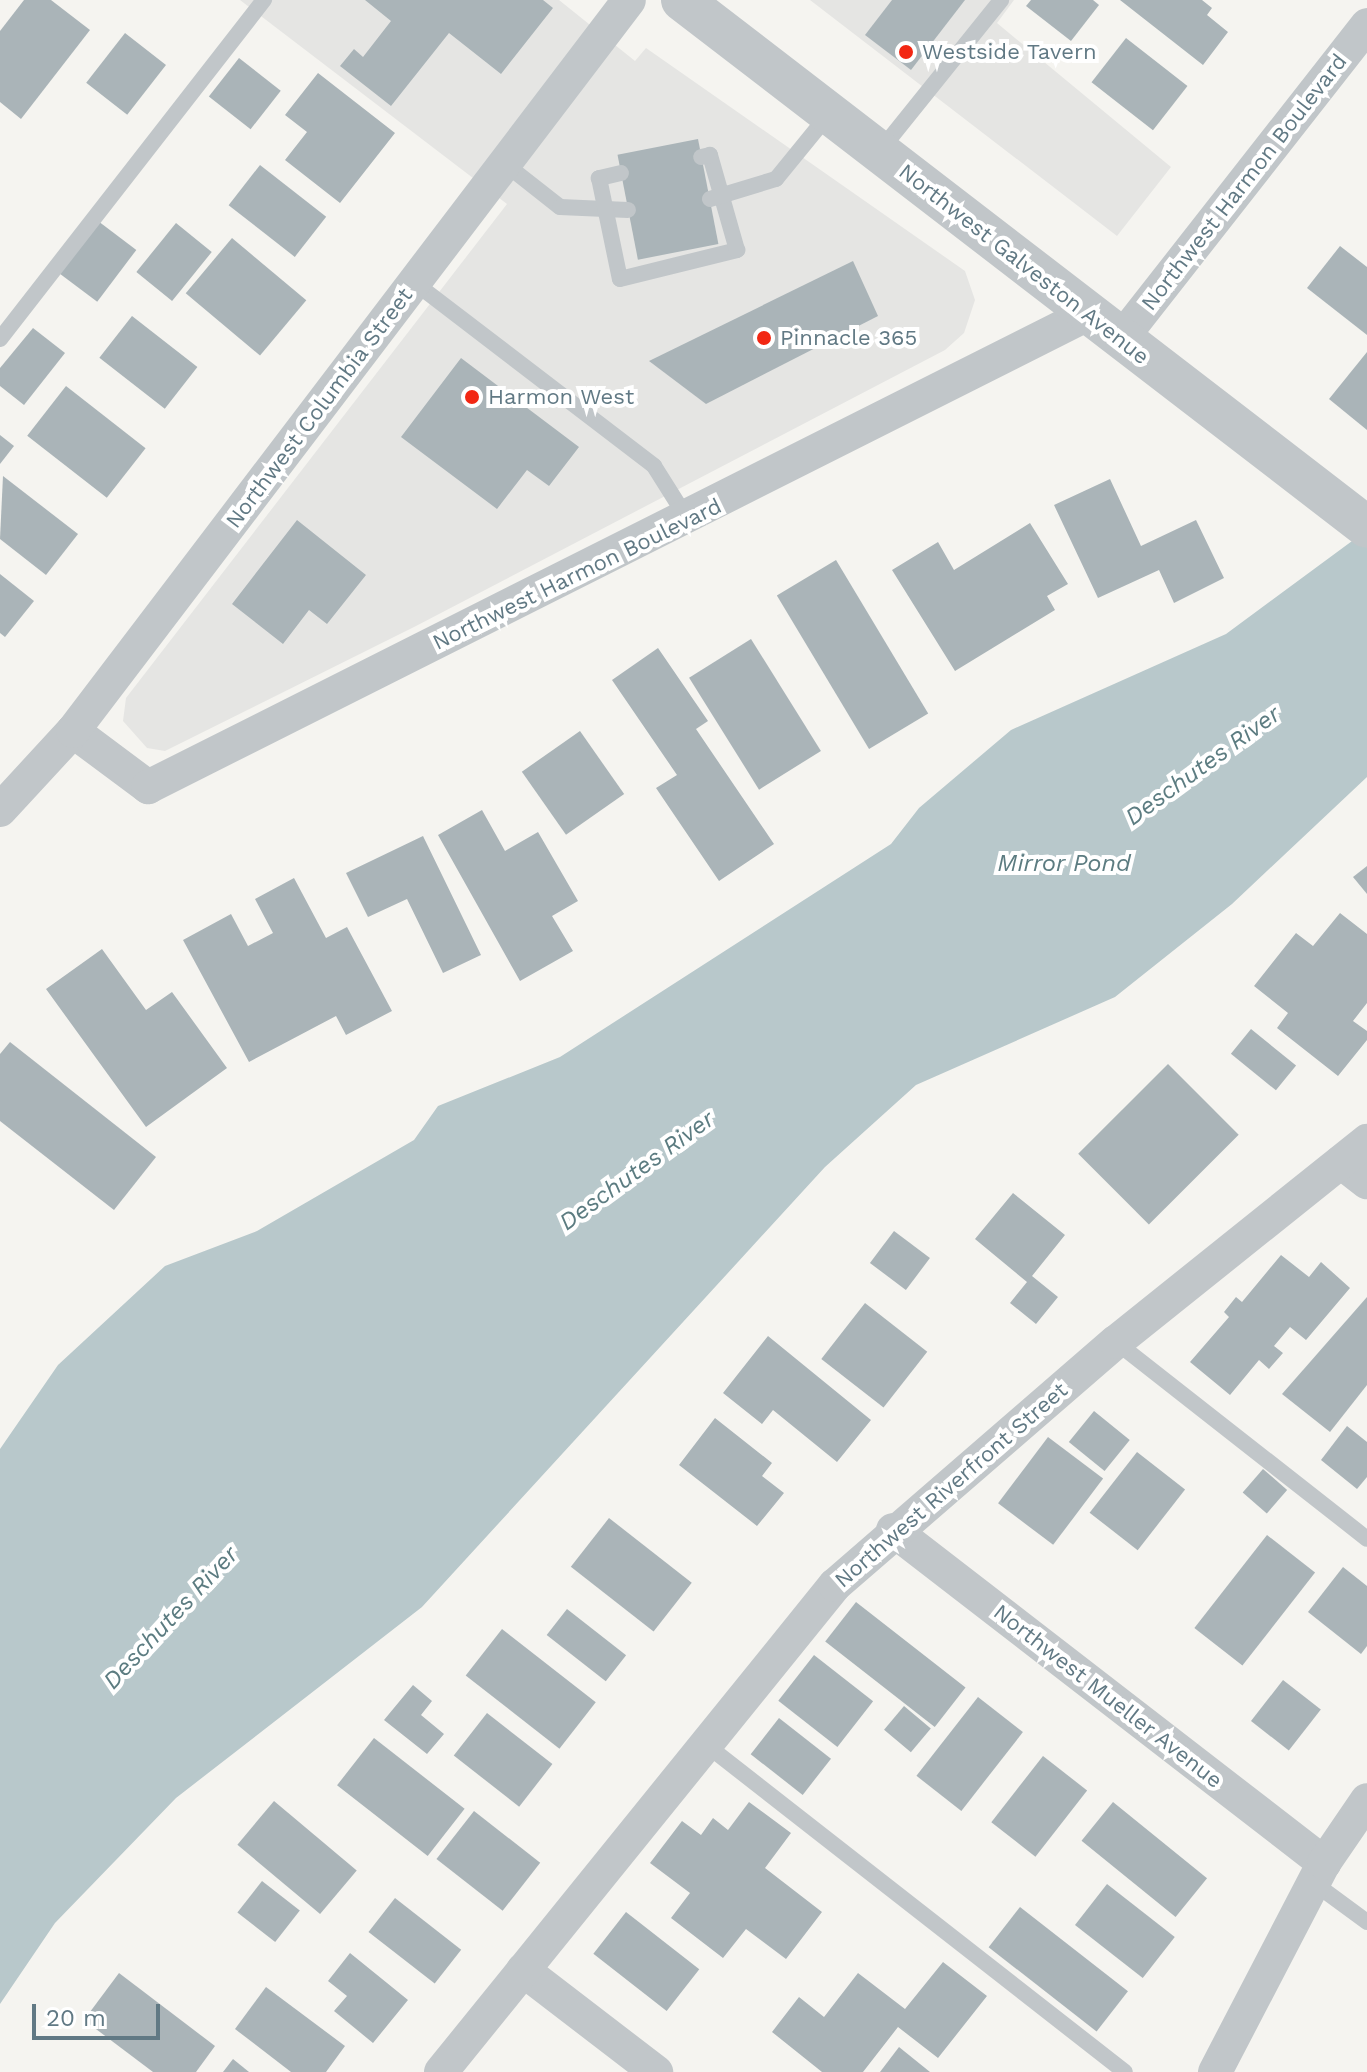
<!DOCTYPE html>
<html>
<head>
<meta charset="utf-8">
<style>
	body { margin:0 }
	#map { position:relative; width:1367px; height:2072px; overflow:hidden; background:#f5f4f0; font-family:"Work Sans",sans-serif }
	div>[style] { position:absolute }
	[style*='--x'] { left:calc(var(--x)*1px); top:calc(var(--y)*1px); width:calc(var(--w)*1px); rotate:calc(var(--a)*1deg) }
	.built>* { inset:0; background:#e5e5e3 }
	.water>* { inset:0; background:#b8c8cb }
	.building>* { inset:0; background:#aab4b8; transform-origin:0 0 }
	.service>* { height:16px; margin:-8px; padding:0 8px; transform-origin:8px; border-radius:8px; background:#c1c6c9 }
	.minor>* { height:34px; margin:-17px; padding:0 17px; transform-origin:17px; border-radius:17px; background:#c1c6c9 }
	.tertiary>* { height:42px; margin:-21px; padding:0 21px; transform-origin:21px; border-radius:21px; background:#c1c6c9 }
	.dots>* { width:22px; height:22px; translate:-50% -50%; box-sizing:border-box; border:4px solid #fff; border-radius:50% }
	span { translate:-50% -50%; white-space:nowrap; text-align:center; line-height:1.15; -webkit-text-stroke:8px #fff; paint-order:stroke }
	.poi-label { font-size:22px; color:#617984 }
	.left { translate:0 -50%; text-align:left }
	.street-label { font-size:22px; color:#617984 }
	.water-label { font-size:24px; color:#5c7c81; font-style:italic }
	.scale { position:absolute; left:32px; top:2004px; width:128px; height:36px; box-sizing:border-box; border:4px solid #617984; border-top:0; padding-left:10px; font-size:24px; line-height:28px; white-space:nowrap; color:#617984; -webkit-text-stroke:6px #fff; paint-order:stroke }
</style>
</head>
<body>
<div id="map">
	<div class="built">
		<i style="clip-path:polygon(240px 0,559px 0,635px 61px,646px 48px,965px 271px,975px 300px,964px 333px,945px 350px,416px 626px,165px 751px,147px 748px,123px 721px,126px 698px,507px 204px)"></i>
		<i style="clip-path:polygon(810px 0,1014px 0,997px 23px,1171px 167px,1117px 236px)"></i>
	</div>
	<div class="water">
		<i style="clip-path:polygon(1367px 530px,1367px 777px,1232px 904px,1115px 997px,916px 1085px,825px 1167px,422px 1607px,176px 1798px,55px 1923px,0 2004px,0 1449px,58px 1365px,165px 1266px,257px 1231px,414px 1140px,438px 1106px,560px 1057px,891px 844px,919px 808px,1011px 730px,1226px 634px)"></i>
	</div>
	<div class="building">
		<i style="clip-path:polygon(24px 0,51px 0,90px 30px,21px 119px,0 102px,0 31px)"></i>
		<i style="clip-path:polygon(365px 0,543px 0,553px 8px,501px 74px,449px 33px,391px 106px,340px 66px,354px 49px,363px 57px,391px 21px)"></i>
		<i style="clip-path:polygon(892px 0,965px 0,911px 70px,865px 35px)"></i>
		<i style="clip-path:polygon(1031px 0,1093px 0,1099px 5px,1071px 41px,1026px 6px)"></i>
		<i style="clip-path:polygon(1120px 0,1202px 0,1212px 8px,1207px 15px,1228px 32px,1203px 65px)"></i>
		<i style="left:125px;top:33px;width:52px;height:63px;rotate:38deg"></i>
		<i style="left:1126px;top:38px;width:78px;height:56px;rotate:38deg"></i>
		<i style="left:239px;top:58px;width:53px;height:49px;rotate:38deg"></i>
		<i style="clip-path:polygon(318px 73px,395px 133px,340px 203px,285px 160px,307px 132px,285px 115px)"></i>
		<i style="left:698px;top:139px;width:107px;height:82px;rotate:79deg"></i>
		<i style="left:260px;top:165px;width:84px;height:51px;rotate:38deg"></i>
		<i style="left:98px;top:221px;width:48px;height:65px;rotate:37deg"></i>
		<i style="left:176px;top:223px;width:46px;height:63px;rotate:39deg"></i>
		<i style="left:232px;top:238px;width:97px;height:72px;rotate:40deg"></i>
		<i style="clip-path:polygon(1340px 246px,1367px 267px,1367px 335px,1307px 288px)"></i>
		<i style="clip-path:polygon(853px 261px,878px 316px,706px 404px,649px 361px)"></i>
		<i style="left:132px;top:316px;width:83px;height:53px;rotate:38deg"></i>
		<i style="clip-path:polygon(33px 328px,65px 353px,24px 405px,0 386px,0 368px)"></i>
		<i style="clip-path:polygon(1367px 352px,1367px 430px,1329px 399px)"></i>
		<i style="clip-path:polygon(461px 358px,579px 447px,549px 486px,527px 470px,497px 509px,401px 437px)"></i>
		<i style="left:66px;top:386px;width:101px;height:63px;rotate:38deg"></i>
		<i style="clip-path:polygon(0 435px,14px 446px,0 464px)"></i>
		<i style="clip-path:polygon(3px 476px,78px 534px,46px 575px,0 539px)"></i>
		<i style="clip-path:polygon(1110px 479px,1141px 546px,1196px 520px,1224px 578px,1174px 603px,1159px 570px,1098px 598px,1054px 505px)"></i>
		<i style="clip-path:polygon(297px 520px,366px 575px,327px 624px,309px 610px,283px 644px,232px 604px)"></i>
		<i style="clip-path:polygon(1030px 523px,1068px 584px,1047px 596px,1055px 610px,955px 671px,892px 570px,938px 542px,954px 570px)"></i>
		<i style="left:836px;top:560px;width:179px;height:69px;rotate:59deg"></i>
		<i style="clip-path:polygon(0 574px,34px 601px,5px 637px,0 633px)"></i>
		<i style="left:751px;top:639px;width:132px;height:73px;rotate:58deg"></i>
		<i style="clip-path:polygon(658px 648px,708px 721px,696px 729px,774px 844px,719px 881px,656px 788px,677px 775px,612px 680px)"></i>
		<i style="left:580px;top:731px;width:77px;height:71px;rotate:55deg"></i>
		<i style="clip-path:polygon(482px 810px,505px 851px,538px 832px,578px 901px,552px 916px,573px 951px,520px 981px,438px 835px)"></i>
		<i style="clip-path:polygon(423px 836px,481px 955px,443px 973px,407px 899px,368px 917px,346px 873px)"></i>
		<i style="clip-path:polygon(1367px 866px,1367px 894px,1353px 877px)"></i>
		<i style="clip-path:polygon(294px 878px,326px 938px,347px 927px,392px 1011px,346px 1035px,336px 1016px,249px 1062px,183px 940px,231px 914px,248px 946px,273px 933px,255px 899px)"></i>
		<i style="clip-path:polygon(1340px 913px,1367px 934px,1367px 1003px,1353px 1021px,1367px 1031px,1367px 1040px,1338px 1076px,1277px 1028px,1288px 1013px,1254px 986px,1296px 933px,1313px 946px)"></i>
		<i style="clip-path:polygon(102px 949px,146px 1010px,172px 992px,227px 1068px,146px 1127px,46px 989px)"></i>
		<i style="left:1251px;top:1029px;width:58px;height:32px;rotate:39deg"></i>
		<i style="clip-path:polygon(10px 1042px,156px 1157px,114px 1210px,0 1121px,0 1054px)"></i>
		<i style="left:1168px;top:1064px;width:100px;height:127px;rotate:45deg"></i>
		<i style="clip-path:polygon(1013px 1193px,1065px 1235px,1032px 1276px,1058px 1297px,1036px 1324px,1010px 1303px,1027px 1282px,975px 1239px)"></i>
		<i style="left:894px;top:1231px;width:45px;height:40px;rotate:37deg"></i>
		<i style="clip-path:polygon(1281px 1255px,1309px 1277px,1321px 1262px,1350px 1288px,1306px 1340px,1290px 1327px,1274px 1346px,1283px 1353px,1269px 1369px,1259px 1360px,1230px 1395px,1190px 1362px,1229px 1317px,1224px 1312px,1236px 1297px,1242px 1302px)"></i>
		<i style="clip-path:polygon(1367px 1297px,1367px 1385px,1330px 1432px,1282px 1394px)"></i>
		<i style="left:865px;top:1303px;width:79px;height:71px;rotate:38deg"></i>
		<i style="clip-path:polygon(768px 1336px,871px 1420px,837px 1462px,773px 1410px,762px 1424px,723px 1393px)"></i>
		<i style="left:1094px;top:1411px;width:46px;height:40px;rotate:39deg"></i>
		<i style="clip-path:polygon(715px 1418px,772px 1463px,762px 1476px,784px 1493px,757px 1526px,679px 1465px)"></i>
		<i style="clip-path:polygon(1347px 1426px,1367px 1442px,1367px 1477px,1357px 1489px,1321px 1460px)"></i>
		<i style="left:1048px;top:1437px;width:69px;height:83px;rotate:37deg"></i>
		<i style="left:1137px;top:1452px;width:61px;height:77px;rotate:38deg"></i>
		<i style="left:1263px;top:1469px;width:32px;height:31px;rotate:41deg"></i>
		<i style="left:609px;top:1518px;width:105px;height:62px;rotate:38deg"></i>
		<i style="left:1267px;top:1535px;width:61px;height:118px;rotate:38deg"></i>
		<i style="clip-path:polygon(1343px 1567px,1367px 1586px,1367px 1646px,1361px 1654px,1308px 1612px)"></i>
		<i style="left:856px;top:1602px;width:139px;height:50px;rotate:38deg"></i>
		<i style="left:567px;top:1609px;width:75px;height:33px;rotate:38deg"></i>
		<i style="left:502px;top:1629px;width:119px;height:59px;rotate:38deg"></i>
		<i style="left:814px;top:1655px;width:75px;height:58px;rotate:38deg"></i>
		<i style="left:1283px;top:1680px;width:48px;height:52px;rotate:38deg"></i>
		<i style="clip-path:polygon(413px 1685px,432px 1701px,421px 1715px,444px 1734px,427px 1754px,384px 1720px)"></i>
		<i style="left:978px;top:1697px;width:57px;height:100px;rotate:38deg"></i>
		<i style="left:904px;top:1706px;width:35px;height:31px;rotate:40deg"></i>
		<i style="left:487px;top:1713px;width:83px;height:54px;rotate:38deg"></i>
		<i style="left:779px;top:1718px;width:66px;height:46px;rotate:38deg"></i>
		<i style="left:374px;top:1738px;width:115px;height:60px;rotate:38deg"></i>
		<i style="left:1043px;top:1756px;width:56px;height:84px;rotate:38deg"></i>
		<i style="left:274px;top:1801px;width:108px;height:57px;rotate:40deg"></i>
		<i style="clip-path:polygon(749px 1802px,791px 1833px,765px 1868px,822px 1912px,786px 1959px,746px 1929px,723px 1958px,671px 1918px,690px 1893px,650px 1863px,682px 1821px,701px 1835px,713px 1818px,728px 1830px)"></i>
		<i style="left:1113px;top:1802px;width:121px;height:50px;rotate:39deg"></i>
		<i style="left:474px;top:1811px;width:84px;height:61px;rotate:38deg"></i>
		<i style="left:262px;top:1881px;width:48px;height:40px;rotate:38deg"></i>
		<i style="left:1107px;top:1884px;width:86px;height:52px;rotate:38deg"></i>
		<i style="left:395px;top:1898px;width:84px;height:43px;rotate:38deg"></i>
		<i style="left:1020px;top:1907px;width:137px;height:51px;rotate:38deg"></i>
		<i style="left:626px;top:1912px;width:93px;height:53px;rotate:38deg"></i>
		<i style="clip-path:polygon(350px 1953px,408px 2000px,373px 2043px,334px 2011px,347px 1996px,328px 1981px)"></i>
		<i style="clip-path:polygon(943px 1962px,987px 1996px,938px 2058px,898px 2027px,863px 2072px,822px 2072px,772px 2032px,799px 1997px,824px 2017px,858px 1973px,905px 2009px)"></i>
		<i style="clip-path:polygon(119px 1973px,215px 2046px,196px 2072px,153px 2072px,84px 2020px)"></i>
		<i style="clip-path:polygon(266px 1987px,345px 2046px,326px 2072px,291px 2072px,235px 2029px)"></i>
		<i style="clip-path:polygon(899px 2047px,930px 2072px,880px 2072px)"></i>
		<i style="clip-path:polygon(233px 2059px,249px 2072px,223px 2072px)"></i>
	</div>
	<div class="service">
		<i style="--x:879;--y:152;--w:195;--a:-51.2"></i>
		<i style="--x:504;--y:163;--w:71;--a:38.2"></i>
		<i style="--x:560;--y:207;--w:68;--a:2.5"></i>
		<i style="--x:621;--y:173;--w:23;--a:167"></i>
		<i style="--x:599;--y:178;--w:103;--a:78.3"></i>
		<i style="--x:620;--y:279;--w:121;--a:-13.9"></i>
		<i style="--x:737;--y:250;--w:99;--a:-105.9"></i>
		<i style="--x:710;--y:155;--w:9;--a:167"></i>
		<i style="--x:710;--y:199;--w:69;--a:-16.9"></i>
		<i style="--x:776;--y:179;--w:84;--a:-50.8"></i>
		<i style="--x:415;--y:283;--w:301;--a:37.4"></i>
		<i style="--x:654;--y:466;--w:64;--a:57.8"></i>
		<i style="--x:0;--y:339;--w:430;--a:-52.1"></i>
		<i style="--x:1116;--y:1342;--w:319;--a:38.1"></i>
		<i style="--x:704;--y:1743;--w:534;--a:38.01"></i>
		<i style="--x:1314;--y:1883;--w:66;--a:36.3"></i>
	</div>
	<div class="minor">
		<i style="--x:1121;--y:339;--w:399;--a:-51.9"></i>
		<i style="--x:73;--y:731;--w:94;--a:36.7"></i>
		<i style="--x:148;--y:787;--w:1052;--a:-26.71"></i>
		<i style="--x:0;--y:810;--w:108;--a:-47.3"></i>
		<i style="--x:73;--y:731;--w:918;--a:-52.74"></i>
		<i style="--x:1341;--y:1162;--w:33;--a:38"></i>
		<i style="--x:893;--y:1530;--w:545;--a:37.69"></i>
		<i style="--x:523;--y:1970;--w:168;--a:37.5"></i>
		<i style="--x:441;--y:2072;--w:626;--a:-51.03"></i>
		<i style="--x:835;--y:1585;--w:371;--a:-40.9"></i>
		<i style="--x:1116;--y:1342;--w:322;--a:-38.7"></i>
		<i style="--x:1215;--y:2072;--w:236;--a:-62.5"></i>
		<i style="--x:1324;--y:1863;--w:76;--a:-55.7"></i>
	</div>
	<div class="tertiary">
		<i style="--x:682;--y:0;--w:864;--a:37.57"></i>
	</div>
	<div class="dots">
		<i style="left:906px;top:52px;background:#f22713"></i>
		<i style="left:764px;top:338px;background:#f22713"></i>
		<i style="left:472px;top:397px;background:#f22713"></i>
	</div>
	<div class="poi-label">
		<span class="left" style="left:922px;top:52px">Westside Tavern</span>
		<span class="left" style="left:780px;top:338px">Pinnacle 365</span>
		<span class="left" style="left:488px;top:397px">Harmon West</span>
	</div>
	<div class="street-label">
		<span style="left:1244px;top:182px;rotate:-52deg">Northwest Harmon Boulevard</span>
		<span style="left:1024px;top:264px;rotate:38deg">Northwest Galveston Avenue</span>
		<span style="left:319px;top:408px;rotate:-53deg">Northwest Columbia Street</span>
		<span style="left:577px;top:574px;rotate:-26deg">Northwest Harmon Boulevard</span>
		<span style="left:951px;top:1485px;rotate:-41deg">Northwest Riverfront Street</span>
		<span style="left:1108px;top:1696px;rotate:38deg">Northwest Mueller Avenue</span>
	</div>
	<div class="water-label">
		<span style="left:1203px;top:766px;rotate:-36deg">Deschutes River</span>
		<span style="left:1064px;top:864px">Mirror Pond</span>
		<span style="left:637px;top:1171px;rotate:-36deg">Deschutes River</span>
		<span style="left:171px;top:1618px;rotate:-47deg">Deschutes River</span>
	</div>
	<div class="scale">20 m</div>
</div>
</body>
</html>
